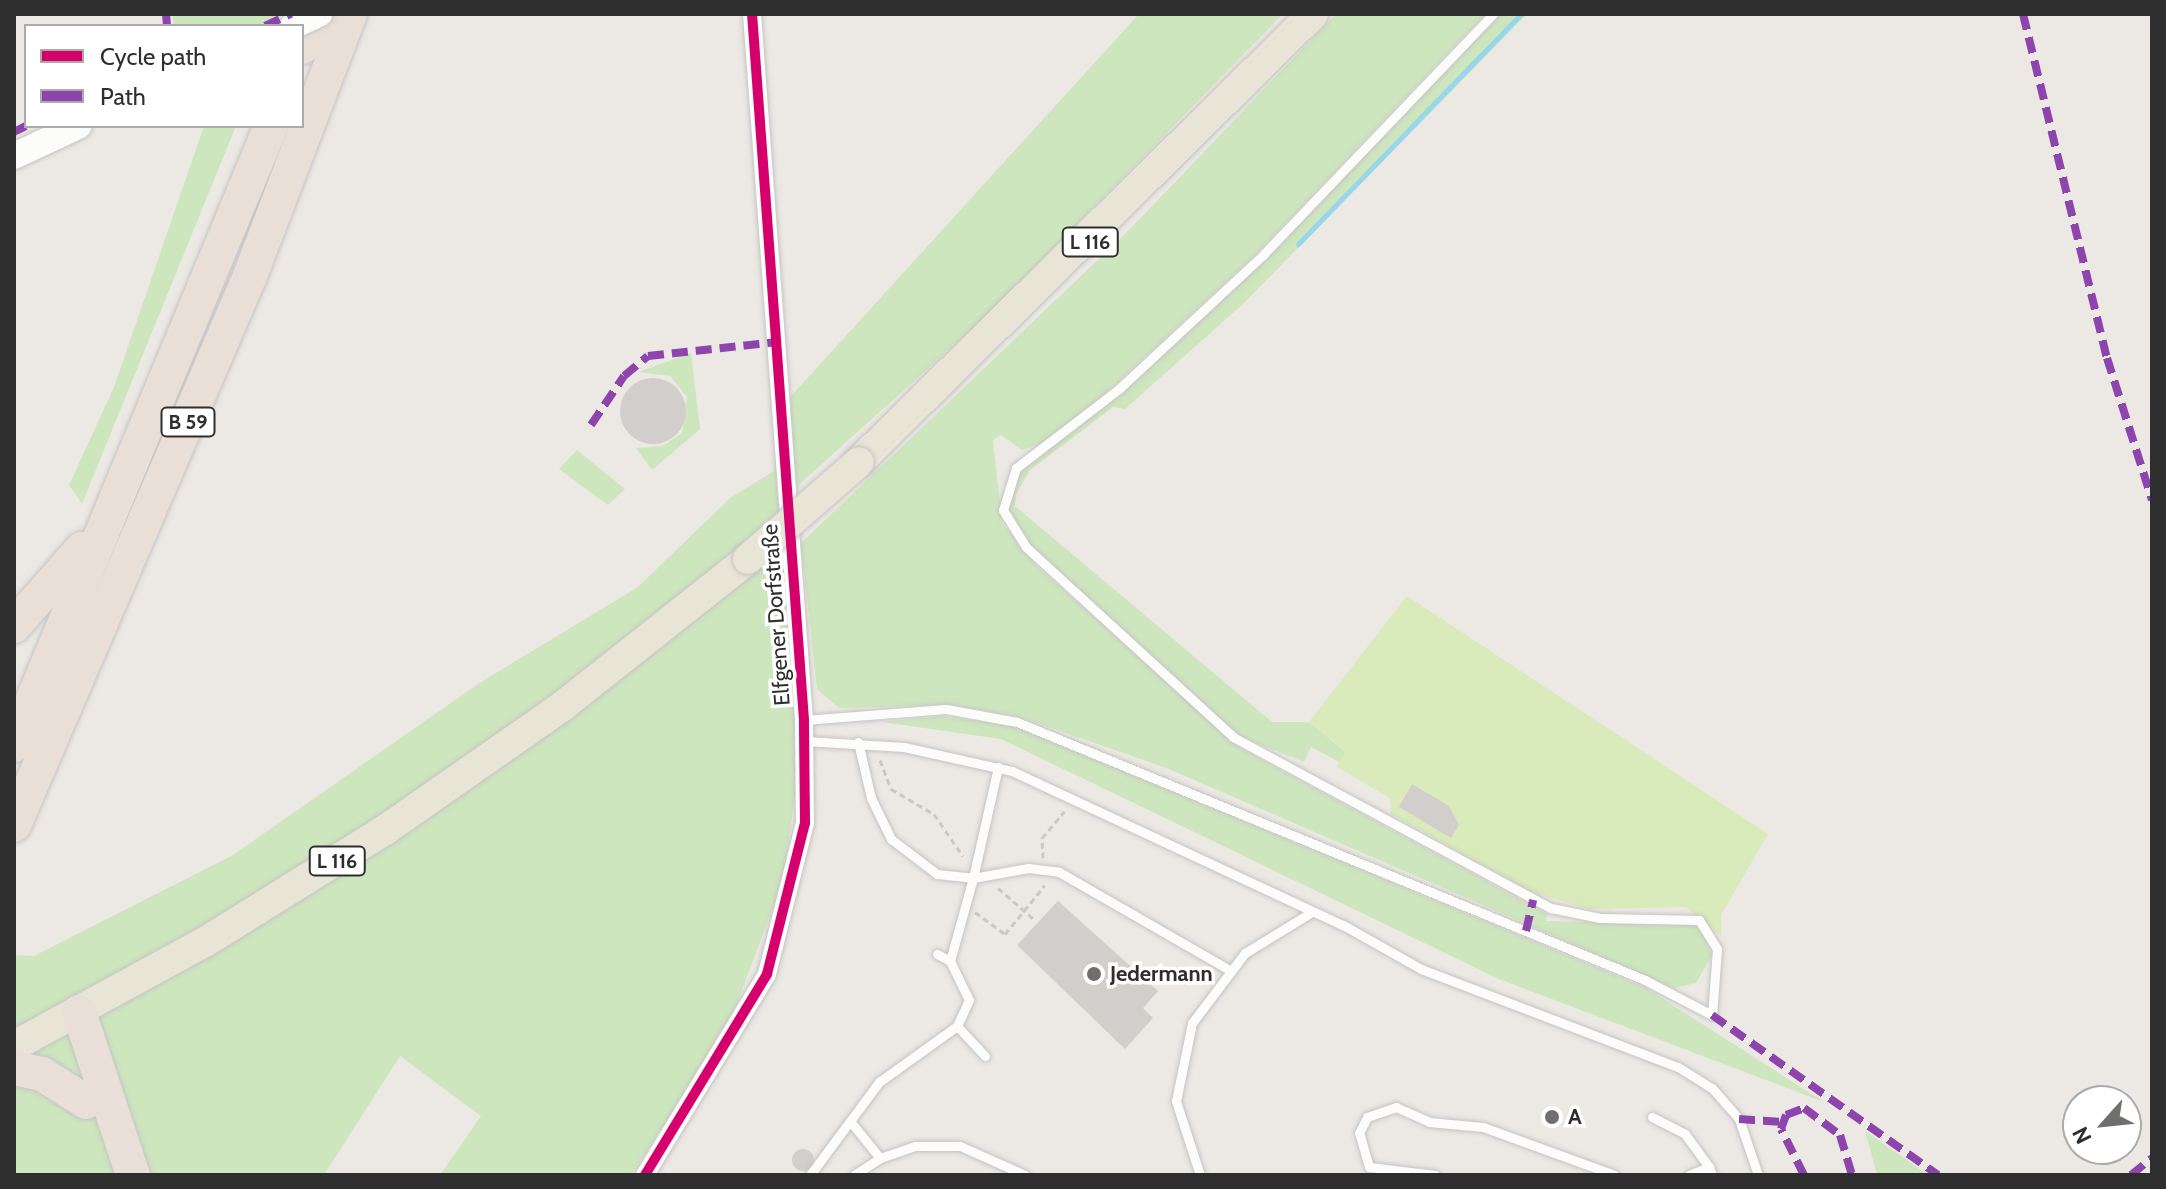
<!DOCTYPE html>
<html>
<head>
<meta charset="utf-8">
<style>
	body { margin:0 }
	#map { position:relative; width:2166px; height:1189px; overflow:hidden; background:#ece8e4; font-family:Cabin,sans-serif }
	div>[style] { position:absolute }
	[style*='--x'] { left:calc(var(--x)*1px); top:calc(var(--y)*1px); width:calc(var(--w)*1px); rotate:calc(var(--a)*1deg) }
	.green>* { inset:0; background:#cee6be }
	.pitch>* { inset:0; background:#d9eabb }
	.stream>* { height:5px; margin:-2.5px; padding:0 2.5px; transform-origin:2.5px; border-radius:2.5px; background:#99d6ec }
	.building>* { inset:0; background:#d1cecb }
	.round { border-radius:50% }
	.path>* { height:3px; margin-top:-1.5px; transform-origin:0; background:repeating-linear-gradient(90deg,#c9c9c8 0 6px,transparent 0 10px) }
	.roads { filter:drop-shadow(0 0 2px #c5c4c5) drop-shadow(0 0 2px #c5c4c5) }
	.lane>* { height:9px; margin:-4.5px; padding:0 4.5px; transform-origin:4.5px; border-radius:4.5px; background:#fcfcfb }
	.street>* { height:18px; margin:-9px; padding:0 9px; transform-origin:9px; border-radius:9px; background:#fcfcfb }
	.secondary>* { height:26px; margin:-13px; padding:0 13px; transform-origin:13px; border-radius:13px; background:#fcfcfb }
	.primary>* { height:30px; margin:-15px; padding:0 15px; transform-origin:15px; border-radius:15px; background:#e8e4d6 }
	.highway>* { height:34px; margin:-17px; padding:0 17px; transform-origin:17px; border-radius:17px; background:#eadfd6 }
	.bridges { filter:drop-shadow(0 0 2px #c5c4c5) drop-shadow(0 0 2px #c5c4c5) }
	.secondary-bridge>* { height:26px; margin:-13px; padding:0 13px; transform-origin:13px; border-radius:13px; background:#fcfcfb }
	.primary-bridge>* { height:30px; margin:-15px; padding:0 15px; transform-origin:15px; border-radius:15px; background:#e8e4d6 }
	.quiet>* { height:8px; margin-top:-4px; transform-origin:0; background:repeating-linear-gradient(90deg,#8e44ad 0 16px,transparent 0 24px) }
	.cycleway>* { height:10px; margin:-5px; padding:0 5px; transform-origin:5px; border-radius:5px; background:#d6006c }
	.dots>* { width:22px; height:22px; translate:-50% -50%; box-sizing:border-box; border:4px solid #fff; border-radius:50% }
	span { translate:-50% -50%; white-space:nowrap; text-align:center; line-height:1.15; -webkit-text-stroke:7px #fff; paint-order:stroke }
	.shield-label span { padding:2px 6px; background:#fff; border:2px solid; border-radius:6px; -webkit-text-stroke-width:0 }
	.shield-label { font-size:20px; color:#2e2e2e; font-weight:700 }
	.street-label { font-size:22px; color:#2e2e2e }
	.poi-label { font-size:22px; color:#2e2e2e; font-weight:700 }
	.left { translate:0 -50%; text-align:left }
	.frame { position:absolute; inset:0; border:16px solid #2e2e2e; pointer-events:none }
	.legend { position:absolute; left:24px; top:24px; width:280px; height:104px; box-sizing:border-box; background:#fff; border:2px solid #ababab; margin:0; padding:10px 14px; list-style:none; font-size:24px; color:#2e2e2e }
	.legend li { display:flex; align-items:center; gap:16px; height:40px }
	.legend b { width:40px; border:2px solid #ababab }
	.north { position:absolute; left:2062px; top:1085px; width:80px; height:80px; box-sizing:border-box; background:#fff; border:2px solid #ababab; border-radius:50%; rotate:243deg; font-size:22px; font-weight:700; line-height:32px; text-align:center; color:#2e2e2e }
	.north::after { content:''; display:block; margin:auto; width:28px; height:36px; background:#706f6e; clip-path:polygon(50% 0,100% 100%,50% 72%,0 100%) }
</style>
</head>
<body>
<div id="map">
	<div class="green">
		<i style="clip-path:polygon(173px 14px,284px 14px,257px 26px,173px 26px)"></i>
		<i style="clip-path:polygon(1139px 14px,1283px 14px,994px 309px,793px 490px,796px 789px,783px 881px,728px 1027px,631px 1175px,440px 1175px,481px 1116px,400px 1056px,324px 1175px,14px 1175px,14px 955px,34px 956px,233px 855px,478px 684px,638px 587px,730px 498px,774px 471px,782px 406px)"></i>
		<i style="clip-path:polygon(1336px 14px,1485px 14px,1256px 254px,1097px 401px,1040px 444px,1022px 450px,1001px 435px,993px 440px,1002px 523px,1040px 569px,1242px 749px,1547px 914px,1546px 921px,1699px 925px,1712px 955px,1696px 983px,1674px 988px,1169px 769px,1017px 716px,950px 705px,839px 708px,817px 689px,801px 543px,1129px 230px)"></i>
		<i style="clip-path:polygon(1499px 14px,1527px 14px,1243px 304px,1125px 409px,1113px 407px,1030px 470px,1016px 494px,1015px 506px,1272px 722px,1309px 722px,1346px 752px,1340px 762px,1311px 747px,1304px 762px,1239px 736px,1026px 542px,1008px 511px,1009px 492px,1026px 465px,1108px 404px,1258px 264px)"></i>
		<i style="clip-path:polygon(204px 126px,236px 126px,82px 504px,69px 485px,114px 387px)"></i>
		<i style="clip-path:polygon(691px 353px,700px 429px,652px 470px,636px 448px,663px 446px,682px 433px,687px 397px,670px 376px,638px 372px)"></i>
		<i style="clip-path:polygon(577px 450px,625px 489px,608px 505px,559px 469px)"></i>
		<i style="clip-path:polygon(940px 716px,1012px 725px,1646px 988px,1824px 1102px,1499px 979px,1001px 739px,882px 722px)"></i>
		<i style="clip-path:polygon(1865px 1131px,1928px 1175px,1877px 1175px)"></i>
	</div>
	<div class="pitch">
		<i style="clip-path:polygon(1407px 596px,1768px 834px,1721px 915px,1721px 936px,1686px 907px,1588px 909px,1530px 891px,1391px 814px,1390px 798px,1337px 767px,1346px 751px,1309px 722px)"></i>
	</div>
	<div class="stream">
		<i style="--x:1298;--y:244;--w:320;--a:-45.9"></i>
	</div>
	<div class="building">
		<i class="round" style="left:620px;top:378px;width:66px;height:66px"></i>
		<i style="clip-path:polygon(1412px 784px,1449px 806px,1459px 825px,1451px 838px,1399px 807px)"></i>
		<i style="clip-path:polygon(1058px 901px,1158px 991px,1143px 1008px,1153px 1018px,1125px 1049px,1017px 945px)"></i>
		<i class="round" style="left:792px;top:1149px;width:22px;height:22px"></i>
	</div>
	<div class="path">
		<i style="--x:880;--y:760;--w:31;--a:69"></i>
		<i style="--x:891;--y:789;--w:50;--a:30.2"></i>
		<i style="--x:934;--y:814;--w:51;--a:55.4"></i>
		<i style="--x:1043;--y:858;--w:20;--a:-93"></i>
		<i style="--x:1042;--y:838;--w:35;--a:-50"></i>
		<i style="--x:998;--y:888;--w:49;--a:40.9"></i>
		<i style="--x:975;--y:912;--w:37;--a:36"></i>
		<i style="--x:1005;--y:934;--w:63;--a:-50.8"></i>
	</div>
	<div class="roads">
		<div class="lane">
			<i style="--x:1493;--y:14;--w:332;--a:133.7"></i>
			<i style="--x:1264;--y:254;--w:197;--a:137.1"></i>
			<i style="--x:1120;--y:388;--w:131;--a:142.4"></i>
			<i style="--x:1016;--y:468;--w:44;--a:107.2"></i>
			<i style="--x:1003;--y:510;--w:44;--a:58.1"></i>
			<i style="--x:1026;--y:547;--w:281;--a:42.5"></i>
			<i style="--x:1233;--y:737;--w:361;--a:28.3"></i>
			<i style="--x:1551;--y:908;--w:50;--a:11.5"></i>
			<i style="--x:1600;--y:918;--w:99;--a:1.2"></i>
			<i style="--x:1699;--y:920;--w:34;--a:58"></i>
			<i style="--x:1717;--y:949;--w:66;--a:94.3"></i>
			<i style="--x:804;--y:720;--w:142;--a:-4.4"></i>
			<i style="--x:946;--y:709;--w:72;--a:10.4"></i>
			<i style="--x:1017;--y:722;--w:679;--a:22.33"></i>
			<i style="--x:1645;--y:980;--w:76;--a:27.6"></i>
			<i style="--x:805;--y:741;--w:99;--a:3.5"></i>
			<i style="--x:904;--y:747;--w:111;--a:12.5"></i>
			<i style="--x:1012;--y:771;--w:365;--a:25"></i>
			<i style="--x:1343;--y:925;--w:90;--a:29.4"></i>
			<i style="--x:1421;--y:969;--w:275;--a:20.9"></i>
			<i style="--x:1678;--y:1067;--w:40;--a:32"></i>
			<i style="--x:1712;--y:1088;--w:41;--a:48.9"></i>
			<i style="--x:1739;--y:1119;--w:59;--a:71.3"></i>
			<i style="--x:858;--y:742;--w:57;--a:76.9"></i>
			<i style="--x:871;--y:798;--w:46;--a:64"></i>
			<i style="--x:891;--y:839;--w:58;--a:37.3"></i>
			<i style="--x:937;--y:874;--w:36;--a:6"></i>
			<i style="--x:973;--y:878;--w:86;--a:105.5"></i>
			<i style="--x:950;--y:961;--w:43;--a:64"></i>
			<i style="--x:969;--y:1000;--w:29;--a:115"></i>
			<i style="--x:957;--y:1026;--w:41;--a:47"></i>
			<i style="--x:998;--y:767;--w:114;--a:102.7"></i>
			<i style="--x:973;--y:878;--w:56;--a:-10.3"></i>
			<i style="--x:1028;--y:868;--w:31;--a:7"></i>
			<i style="--x:1059;--y:872;--w:195;--a:29.9"></i>
			<i style="--x:937;--y:954;--w:15;--a:28"></i>
			<i style="--x:957;--y:1026;--w:96;--a:144.3"></i>
			<i style="--x:879;--y:1082;--w:49;--a:126.6"></i>
			<i style="--x:850;--y:1121;--w:48;--a:51"></i>
			<i style="--x:880;--y:1158;--w:37;--a:-19"></i>
			<i style="--x:915;--y:1146;--w:45;--a:0"></i>
			<i style="--x:960;--y:1146;--w:71;--a:24"></i>
			<i style="--x:1652;--y:1117;--w:37;--a:27"></i>
			<i style="--x:1685;--y:1134;--w:41;--a:54"></i>
			<i style="--x:810;--y:1175;--w:67;--a:-53.5"></i>
			<i style="--x:854;--y:1175;--w:31;--a:-33"></i>
			<i style="--x:1200;--y:1175;--w:78;--a:-108"></i>
			<i style="--x:1176;--y:1101;--w:80;--a:-78.4"></i>
			<i style="--x:1192;--y:1023;--w:88;--a:-52.9"></i>
			<i style="--x:1245;--y:953;--w:76;--a:-31.6"></i>
			<i style="--x:1435;--y:1175;--w:66;--a:-173.1"></i>
			<i style="--x:1369;--y:1167;--w:35;--a:-106"></i>
			<i style="--x:1359;--y:1133;--w:18;--a:-63"></i>
			<i style="--x:1367;--y:1117;--w:31;--a:-19"></i>
			<i style="--x:1396;--y:1107;--w:36;--a:24"></i>
			<i style="--x:1429;--y:1122;--w:54;--a:5.3"></i>
			<i style="--x:1483;--y:1127;--w:140;--a:20"></i>
			<i style="--x:1689;--y:1175;--w:22;--a:-22"></i>
			<i style="--x:1709;--y:1167;--w:9;--a:69"></i>
		</div>
		<div class="street">
			<i style="--x:645;--y:1175;--w:235;--a:-58.7"></i>
			<i style="--x:767;--y:974;--w:156;--a:-75.9"></i>
			<i style="--x:805;--y:823;--w:103;--a:-90.6"></i>
			<i style="--x:804;--y:720;--w:708;--a:-94.21"></i>
		</div>
		<div class="secondary">
			<i style="--x:14;--y:156;--w:71;--a:-25.1"></i>
		</div>
		<div class="primary">
			<i style="--x:859;--y:462;--w:638;--a:-44.62"></i>
			<i style="--x:14;--y:1046;--w:217;--a:-28.6"></i>
			<i style="--x:205;--y:942;--w:212;--a:-31.9"></i>
			<i style="--x:385;--y:830;--w:218;--a:-34.9"></i>
			<i style="--x:564;--y:705;--w:235;--a:-38.4"></i>
		</div>
		<div class="highway">
			<i style="--x:302;--y:47;--w:35;--a:-70"></i>
			<i style="--x:14;--y:626;--w:103;--a:-48.6"></i>
			<i style="--x:14;--y:745;--w:670;--a:-67.45"></i>
			<i style="--x:14;--y:825;--w:598;--a:-66.74"></i>
			<i style="--x:250;--y:276;--w:280;--a:-69.1"></i>
			<i style="--x:79;--y:1012;--w:172;--a:71.7"></i>
			<i style="--x:14;--y:1068;--w:29;--a:12"></i>
			<i style="--x:42;--y:1074;--w:52;--a:32.5"></i>
		</div>
	</div>
	<div class="bridges">
		<div class="secondary-bridge">
			<i style="--x:293;--y:26;--w:29;--a:-25"></i>
		</div>
		<div class="primary-bridge">
			<i style="--x:748;--y:559;--w:147;--a:-41.1"></i>
		</div>
	</div>
	<div class="quiet">
		<i style="--x:166;--y:14;--w:12;--a:85"></i>
		<i style="--x:2023;--y:14;--w:354;--a:76.3"></i>
		<i style="--x:2107;--y:358;--w:149;--a:72.4"></i>
		<i style="--x:265;--y:26;--w:29;--a:-25"></i>
		<i style="--x:14;--y:132;--w:13;--a:-27"></i>
		<i style="--x:591;--y:425;--w:59;--a:-56"></i>
		<i style="--x:624;--y:376;--w:31;--a:-40"></i>
		<i style="--x:648;--y:356;--w:130;--a:-6.2"></i>
		<i style="--x:1526;--y:931;--w:32;--a:-77"></i>
		<i style="--x:1712;--y:1015;--w:277;--a:35.3"></i>
		<i style="--x:1739;--y:1119;--w:43;--a:4"></i>
		<i style="--x:1804;--y:1175;--w:51;--a:-116.6"></i>
		<i style="--x:1781;--y:1129;--w:15;--a:-70"></i>
		<i style="--x:1786;--y:1115;--w:19;--a:-21"></i>
		<i style="--x:1804;--y:1108;--w:45;--a:36.9"></i>
		<i style="--x:1840;--y:1135;--w:42;--a:73.3"></i>
		<i style="--x:2131;--y:1175;--w:27;--a:-39"></i>
	</div>
	<div class="cycleway">
		<i style="--x:645;--y:1175;--w:235;--a:-58.7"></i>
		<i style="--x:767;--y:974;--w:156;--a:-75.9"></i>
		<i style="--x:805;--y:823;--w:103;--a:-90.6"></i>
		<i style="--x:804;--y:720;--w:708;--a:-94.21"></i>
	</div>
	<div class="dots">
		<i style="left:1094px;top:974px;background:#706f6e"></i>
		<i style="left:1552px;top:1117px;background:#706f6e"></i>
	</div>
	<div class="shield-label">
		<span style="left:1090px;top:242px">L 116</span>
		<span style="left:188px;top:422px">B 59</span>
		<span style="left:337px;top:861px">L 116</span>
	</div>
	<div class="street-label">
		<span style="left:776px;top:615px;rotate:-94deg">Elfgener Dorfstraße</span>
	</div>
	<div class="poi-label">
		<span class="left" style="left:1110px;top:974px">Jedermann</span>
		<span class="left" style="left:1568px;top:1117px">A</span>
	</div>
	<div class="frame"></div>
	<ul class="legend">
	<li><b style="height:10px;background:#d6006c"></b>Cycle path</li>
	<li><b style="height:10px;background:#8e44ad"></b>Path</li>
	</ul>
	<div class="north">N</div>
</div>
</body>
</html>
